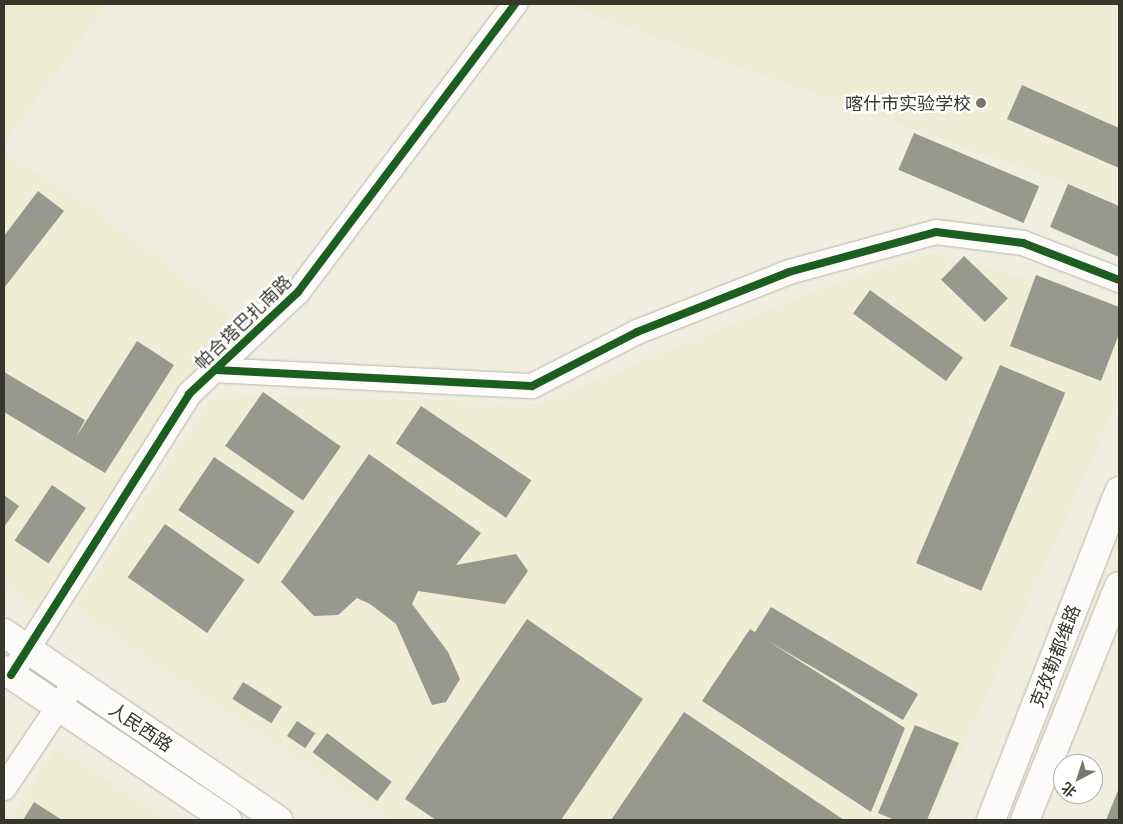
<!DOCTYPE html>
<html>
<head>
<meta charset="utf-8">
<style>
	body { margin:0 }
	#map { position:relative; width:1123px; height:824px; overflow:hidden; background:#f0eee0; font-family:"PT Serif","Noto Sans SC",serif }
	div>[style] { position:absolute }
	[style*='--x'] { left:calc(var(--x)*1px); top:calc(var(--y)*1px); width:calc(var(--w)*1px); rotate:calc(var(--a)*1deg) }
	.built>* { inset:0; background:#efedd4 }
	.building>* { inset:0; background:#97998f; transform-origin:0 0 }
	.roads { filter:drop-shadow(0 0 1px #b7b6ab) drop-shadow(0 0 1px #b7b6ab) }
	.minor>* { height:24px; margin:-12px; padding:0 12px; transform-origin:12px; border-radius:12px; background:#fdfcfa }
	.major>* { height:28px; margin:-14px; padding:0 14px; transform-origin:14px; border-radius:14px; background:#fdfcfa }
	.cycleway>* { height:8px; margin:-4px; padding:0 4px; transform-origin:4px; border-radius:4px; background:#1b5e20 }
	.dots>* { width:14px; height:14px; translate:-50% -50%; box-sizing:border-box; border:2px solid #fff; border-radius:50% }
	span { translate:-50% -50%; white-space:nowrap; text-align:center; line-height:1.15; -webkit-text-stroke:5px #fff; paint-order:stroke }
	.poi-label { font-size:18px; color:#38372d }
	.right { translate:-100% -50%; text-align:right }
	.street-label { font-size:18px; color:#38372d }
	.frame { position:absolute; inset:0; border:5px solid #38372d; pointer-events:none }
	.north { position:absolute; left:1053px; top:754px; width:50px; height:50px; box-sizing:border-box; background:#fff; border:1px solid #afafab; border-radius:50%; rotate:220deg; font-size:14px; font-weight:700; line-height:20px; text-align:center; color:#38372d }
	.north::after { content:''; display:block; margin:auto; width:18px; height:22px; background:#78776c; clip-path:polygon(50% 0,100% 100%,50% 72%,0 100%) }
</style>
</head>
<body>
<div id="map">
	<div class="built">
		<i style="clip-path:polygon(4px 4px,109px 4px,4px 142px)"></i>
		<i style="clip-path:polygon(1119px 4px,1119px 202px,565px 5px,566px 4px)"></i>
		<i style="clip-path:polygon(4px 152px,88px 205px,234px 316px,38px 608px,4px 585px)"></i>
		<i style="clip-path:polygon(932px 253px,1119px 304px,1119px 398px,931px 820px,388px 820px,74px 608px,214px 394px,540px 404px,803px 296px)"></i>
		<i style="clip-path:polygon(57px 747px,169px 820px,10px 820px)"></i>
	</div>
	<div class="building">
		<i style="clip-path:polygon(1022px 85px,1119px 128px,1119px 168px,1007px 119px)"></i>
		<i style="left:914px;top:133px;width:136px;height:40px;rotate:23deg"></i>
		<i style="clip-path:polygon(1068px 184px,1119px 206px,1119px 257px,1050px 227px)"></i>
		<i style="clip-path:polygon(38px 191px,64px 211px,4px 288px,4px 236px)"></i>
		<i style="left:964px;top:256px;width:61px;height:33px;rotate:44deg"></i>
		<i style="clip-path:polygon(1036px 275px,1119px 307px,1119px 334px,1101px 381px,1010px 346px)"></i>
		<i style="left:870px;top:290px;width:115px;height:29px;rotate:36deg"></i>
		<i style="clip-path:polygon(137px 341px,174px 365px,105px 473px,4px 412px,4px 372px,85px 420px,76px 437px)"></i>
		<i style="left:1000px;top:365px;width:71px;height:215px;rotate:23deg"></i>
		<i style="left:263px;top:392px;width:95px;height:66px;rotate:35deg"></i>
		<i style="left:421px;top:406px;width:133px;height:45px;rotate:34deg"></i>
		<i style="clip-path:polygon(369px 454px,481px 533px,456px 565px,516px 554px,528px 571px,505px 604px,418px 591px,412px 604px,448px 652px,460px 679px,446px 702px,432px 705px,396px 624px,370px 604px,357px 598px,338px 615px,314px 616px,281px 582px)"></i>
		<i style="left:214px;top:457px;width:97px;height:64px;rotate:34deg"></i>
		<i style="left:52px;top:485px;width:41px;height:67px;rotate:34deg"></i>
		<i style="clip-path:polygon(4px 495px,19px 506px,4px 527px)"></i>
		<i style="left:165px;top:524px;width:97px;height:65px;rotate:35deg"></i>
		<i style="clip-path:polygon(771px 607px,918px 694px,903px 720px,768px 641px,905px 728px,871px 812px,702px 701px,750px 629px,755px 632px)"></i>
		<i style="clip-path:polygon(527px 619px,643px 699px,561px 820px,436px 820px,405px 799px)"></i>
		<i style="left:243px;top:682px;width:46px;height:20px;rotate:32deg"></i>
		<i style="clip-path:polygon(684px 712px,844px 820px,611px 820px)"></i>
		<i style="left:297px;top:721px;width:22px;height:18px;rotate:34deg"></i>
		<i style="clip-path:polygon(915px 725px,959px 743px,927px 820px,895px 820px,878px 813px)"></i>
		<i style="left:327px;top:733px;width:81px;height:24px;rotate:37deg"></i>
		<i style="clip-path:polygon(1119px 788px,1119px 820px,1106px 820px)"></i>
		<i style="clip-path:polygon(34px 802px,62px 820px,23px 820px)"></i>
	</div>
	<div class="roads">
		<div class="minor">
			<i style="--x:215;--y:370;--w:317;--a:2.9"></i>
			<i style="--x:532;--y:386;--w:118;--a:-27.2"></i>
			<i style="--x:637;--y:332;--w:163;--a:-21.5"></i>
			<i style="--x:789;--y:272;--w:152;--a:-15.2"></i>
			<i style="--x:936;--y:232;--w:88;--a:7.2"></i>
			<i style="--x:1023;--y:243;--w:103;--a:21.1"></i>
			<i style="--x:11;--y:675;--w:333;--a:-57.6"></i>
			<i style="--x:189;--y:394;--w:149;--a:-43.1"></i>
			<i style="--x:298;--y:292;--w:361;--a:-53"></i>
			<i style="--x:4;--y:788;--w:128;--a:-56.2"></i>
		</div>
		<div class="major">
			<i style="--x:4;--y:633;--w:332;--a:34.3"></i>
			<i style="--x:4;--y:670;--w:269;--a:33.9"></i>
			<i style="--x:991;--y:820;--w:353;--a:-68.7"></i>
			<i style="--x:1025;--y:820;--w:252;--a:-68.1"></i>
		</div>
	</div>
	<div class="cycleway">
		<i style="--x:215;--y:370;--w:317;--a:2.9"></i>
		<i style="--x:532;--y:386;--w:118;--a:-27.2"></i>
		<i style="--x:637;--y:332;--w:163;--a:-21.5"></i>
		<i style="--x:789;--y:272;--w:152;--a:-15.2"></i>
		<i style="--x:936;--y:232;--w:88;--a:7.2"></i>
		<i style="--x:1023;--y:243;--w:103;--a:21.1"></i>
		<i style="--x:11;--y:675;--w:333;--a:-57.6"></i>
		<i style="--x:189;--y:394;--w:149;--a:-43.1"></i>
		<i style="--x:298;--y:292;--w:361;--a:-53"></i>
	</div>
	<div class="dots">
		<i style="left:981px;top:103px;background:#78776c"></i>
	</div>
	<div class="poi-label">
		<span class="right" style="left:971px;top:103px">喀什市实验学校</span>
	</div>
	<div class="street-label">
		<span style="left:243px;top:322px;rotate:-44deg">帕合塔巴扎南路</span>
		<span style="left:1055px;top:656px;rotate:-69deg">克孜勒都维路</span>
		<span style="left:141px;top:727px;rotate:34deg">人民西路</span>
	</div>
	<div class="frame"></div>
	<div class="north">北</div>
</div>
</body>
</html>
